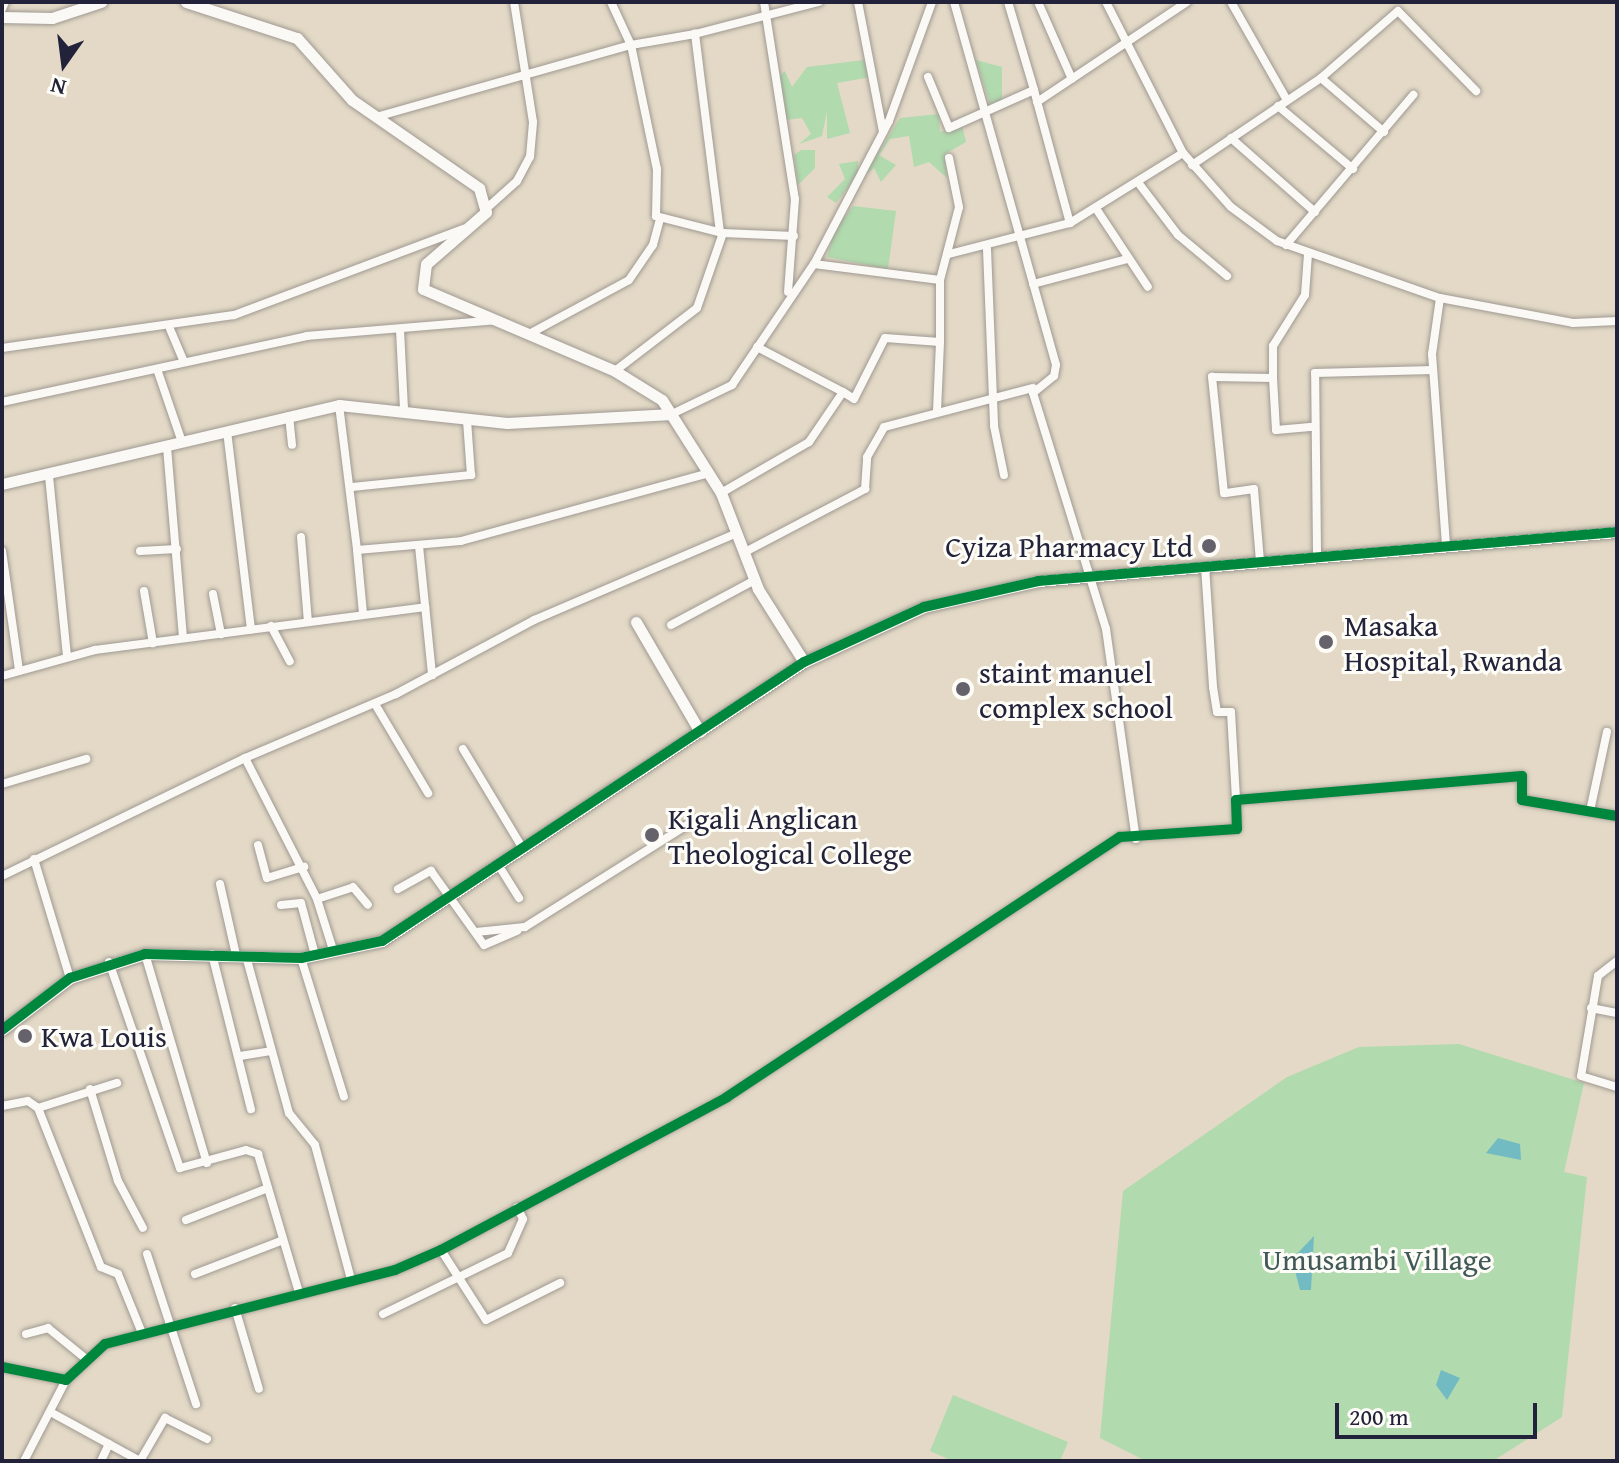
<!DOCTYPE html>
<html>
<head>
<meta charset="utf-8">
<style>
	body { margin:0 }
	#map { position:relative; width:1619px; height:1463px; overflow:hidden; background:#e3d9c6; font-family:"Gentium Book Plus",serif }
	div>[style] { position:absolute }
	[style*='--x'] { left:calc(var(--x)*1px); top:calc(var(--y)*1px); width:calc(var(--w)*1px); rotate:calc(var(--a)*1deg) }
	.green>* { inset:0; background:#b1daae }
	.water>* { inset:0; background:#73bbc2 }
	.roads { filter:drop-shadow(0 0 2px #9f9992) drop-shadow(0 0 2px #9f9992) }
	.street>* { height:8px; margin:-4px; padding:0 4px; transform-origin:4px; border-radius:4px; background:#fbf9f6 }
	.secondary>* { height:11px; margin:-5.5px; padding:0 5.5px; transform-origin:5.5px; border-radius:5.5px; background:#fbf9f6 }
	.cycleway>* { height:10px; margin:-5px; padding:0 5px; transform-origin:5px; border-radius:5px; background:#00873e }
	.dots>* { width:22px; height:22px; translate:-50% -50%; box-sizing:border-box; border:4px solid #fdfcf7; border-radius:50% }
	span { translate:-50% -50%; white-space:nowrap; text-align:center; line-height:1.15; -webkit-text-stroke:6px #fdfcf7; paint-order:stroke }
	.poi-label { font-size:30px; color:#22223b }
	.right { translate:-100% -50%; text-align:right }
	.left { translate:0 -50%; text-align:left }
	.park-label { font-size:30px; color:#415958 }
	.frame { position:absolute; inset:0; border:4px solid #22223b; pointer-events:none }
	.north { position:absolute; left:24px; top:24px; width:80px; height:80px; -webkit-text-stroke:6px #fdfcf7; paint-order:stroke; rotate:194deg; font-size:22px; font-weight:700; line-height:32px; text-align:center; color:#22223b }
	.north::after { content:''; display:block; margin:auto; width:28px; height:36px; background:#22223b; clip-path:polygon(50% 0,100% 100%,50% 72%,0 100%) }
	.scale { position:absolute; left:1335px; top:1403px; width:202px; height:36px; box-sizing:border-box; border:4px solid #22223b; border-top:0; padding-left:10px; font-size:24px; line-height:28px; white-space:nowrap; color:#22223b; -webkit-text-stroke:6px #fdfcf7; paint-order:stroke }
</style>
</head>
<body>
<div id="map">
	<div class="green">
		<i style="clip-path:polygon(864px 60px,871px 77px,837px 83px,850px 133px,827px 139px,827px 111px,822px 136px,799px 144px,811px 134px,802px 118px,785px 120px,779px 76px,785px 71px,792px 87px,807px 67px)"></i>
		<i style="clip-path:polygon(976px 60px,1002px 67px,1002px 100px,990px 104px)"></i>
		<i style="clip-path:polygon(939px 114px,940px 132px,962px 126px,966px 142px,945px 154px,947px 178px,929px 162px,914px 167px,909px 136px,890px 139px,879px 155px,896px 165px,881px 182px,874px 168px,863px 177px,900px 118px)"></i>
		<i style="clip-path:polygon(801px 150px,815px 150px,815px 168px,798px 185px,794px 155px)"></i>
		<i style="clip-path:polygon(858px 161px,858px 174px,836px 203px,827px 197px,845px 179px,839px 164px)"></i>
		<i style="clip-path:polygon(853px 206px,896px 211px,888px 269px,827px 257px,834px 231px)"></i>
		<i style="clip-path:polygon(1459px 1044px,1584px 1083px,1564px 1172px,1587px 1177px,1562px 1417px,1493px 1461px,1146px 1461px,1100px 1438px,1123px 1191px,1287px 1077px,1359px 1047px)"></i>
		<i style="clip-path:polygon(953px 1395px,1068px 1442px,1060px 1461px,953px 1461px,930px 1451px)"></i>
	</div>
	<div class="water">
		<i style="clip-path:polygon(1498px 1138px,1520px 1144px,1521px 1160px,1486px 1153px)"></i>
		<i style="clip-path:polygon(1314px 1236px,1311px 1290px,1300px 1290px,1292px 1259px)"></i>
		<i style="clip-path:polygon(1441px 1370px,1460px 1378px,1447px 1400px,1436px 1385px)"></i>
	</div>
	<div class="roads">
		<div class="street">
			<i style="--x:611;--y:2;--w:47;--a:65.1"></i>
			<i style="--x:631;--y:45;--w:127;--a:78.2"></i>
			<i style="--x:657;--y:169;--w:47;--a:91.2"></i>
			<i style="--x:656;--y:216;--w:68;--a:14.4"></i>
			<i style="--x:764;--y:2;--w:199;--a:81.1"></i>
			<i style="--x:795;--y:199;--w:93;--a:94.3"></i>
			<i style="--x:858;--y:2;--w:132;--a:79.1"></i>
			<i style="--x:954;--y:2;--w:377;--a:74.3"></i>
			<i style="--x:1056;--y:365;--w:11;--a:100"></i>
			<i style="--x:1054;--y:376;--w:27;--a:141"></i>
			<i style="--x:1033;--y:393;--w:247;--a:72.8"></i>
			<i style="--x:1106;--y:629;--w:212;--a:81.9"></i>
			<i style="--x:1008;--y:2;--w:92;--a:73.5"></i>
			<i style="--x:1038;--y:2;--w:84;--a:66.2"></i>
			<i style="--x:1106;--y:2;--w:169;--a:63"></i>
			<i style="--x:1183;--y:153;--w:72;--a:48.4"></i>
			<i style="--x:1231;--y:207;--w:57;--a:36.5"></i>
			<i style="--x:1277;--y:241;--w:173;--a:19.3"></i>
			<i style="--x:1440;--y:298;--w:135;--a:10.6"></i>
			<i style="--x:1573;--y:323;--w:44;--a:-2.6"></i>
			<i style="--x:1231;--y:2;--w:113;--a:60.3"></i>
			<i style="--x:2;--y:9;--w:8;--a:-67"></i>
			<i style="--x:928;--y:77;--w:55;--a:67.6"></i>
			<i style="--x:949;--y:128;--w:93;--a:-24.1"></i>
			<i style="--x:1034;--y:90;--w:138;--a:74.9"></i>
			<i style="--x:1321;--y:78;--w:83;--a:40.6"></i>
			<i style="--x:1037;--y:102;--w:180;--a:-33.7"></i>
			<i style="--x:1278;--y:106;--w:98;--a:40"></i>
			<i style="--x:376;--y:117;--w:265;--a:-15.8"></i>
			<i style="--x:631;--y:45;--w:65;--a:-9.8"></i>
			<i style="--x:1231;--y:138;--w:112;--a:41.4"></i>
			<i style="--x:1192;--y:165;--w:156;--a:-34"></i>
			<i style="--x:1321;--y:78;--w:102;--a:-41"></i>
			<i style="--x:1398;--y:11;--w:112;--a:45.7"></i>
			<i style="--x:1140;--y:185;--w:63;--a:52.8"></i>
			<i style="--x:1178;--y:235;--w:64;--a:39.9"></i>
			<i style="--x:487;--y:208;--w:40;--a:-42"></i>
			<i style="--x:517;--y:181;--w:27;--a:-62"></i>
			<i style="--x:530;--y:157;--w:35;--a:-85"></i>
			<i style="--x:533;--y:122;--w:121;--a:-99"></i>
			<i style="--x:1097;--y:210;--w:92;--a:56.5"></i>
			<i style="--x:720;--y:232;--w:200;--a:-97.2"></i>
			<i style="--x:695;--y:34;--w:128;--a:-14.5"></i>
			<i style="--x:1286;--y:245;--w:197;--a:-49.7"></i>
			<i style="--x:987;--y:249;--w:177;--a:87.7"></i>
			<i style="--x:994;--y:426;--w:50;--a:78.5"></i>
			<i style="--x:949;--y:254;--w:125;--a:-14.4"></i>
			<i style="--x:1070;--y:223;--w:133;--a:-31.8"></i>
			<i style="--x:814;--y:264;--w:127;--a:7.2"></i>
			<i style="--x:1033;--y:284;--w:97;--a:-14.9"></i>
			<i style="--x:1440;--y:298;--w:57;--a:98.1"></i>
			<i style="--x:1432;--y:354;--w:192;--a:85.8"></i>
			<i style="--x:170;--y:329;--w:33;--a:67"></i>
			<i style="--x:400;--y:330;--w:79;--a:87.1"></i>
			<i style="--x:531;--y:333;--w:111;--a:-28.4"></i>
			<i style="--x:629;--y:280;--w:42;--a:-55.6"></i>
			<i style="--x:653;--y:245;--w:28;--a:-75"></i>
			<i style="--x:757;--y:347;--w:97;--a:27.6"></i>
			<i style="--x:2;--y:348;--w:234;--a:-8.1"></i>
			<i style="--x:234;--y:315;--w:245;--a:-20.6"></i>
			<i style="--x:157;--y:369;--w:77;--a:71.1"></i>
			<i style="--x:615;--y:371;--w:103;--a:-37.5"></i>
			<i style="--x:697;--y:308;--w:79;--a:-70.9"></i>
			<i style="--x:723;--y:233;--w:71;--a:2.4"></i>
			<i style="--x:1273;--y:378;--w:52;--a:86.7"></i>
			<i style="--x:1276;--y:430;--w:37;--a:-5"></i>
			<i style="--x:2;--y:402;--w:312;--a:-12.2"></i>
			<i style="--x:307;--y:336;--w:191;--a:-4.8"></i>
			<i style="--x:339;--y:405;--w:146;--a:82.9"></i>
			<i style="--x:357;--y:550;--w:104;--a:-4.9"></i>
			<i style="--x:461;--y:541;--w:257;--a:-15.3"></i>
			<i style="--x:937;--y:411;--w:69;--a:-87.5"></i>
			<i style="--x:672;--y:414;--w:67;--a:-25.8"></i>
			<i style="--x:732;--y:385;--w:146;--a:-55.9"></i>
			<i style="--x:814;--y:264;--w:161;--a:-62.3"></i>
			<i style="--x:889;--y:121;--w:127;--a:-70.1"></i>
			<i style="--x:289;--y:416;--w:29;--a:84"></i>
			<i style="--x:227;--y:431;--w:200;--a:83.1"></i>
			<i style="--x:167;--y:447;--w:191;--a:85.2"></i>
			<i style="--x:49;--y:476;--w:181;--a:84.3"></i>
			<i style="--x:352;--y:487;--w:120;--a:-5.8"></i>
			<i style="--x:471;--y:475;--w:55;--a:-94.2"></i>
			<i style="--x:721;--y:493;--w:102;--a:-30.1"></i>
			<i style="--x:809;--y:442;--w:60;--a:-55.8"></i>
			<i style="--x:843;--y:392;--w:13;--a:32"></i>
			<i style="--x:854;--y:399;--w:68;--a:-63.1"></i>
			<i style="--x:885;--y:338;--w:55;--a:4.2"></i>
			<i style="--x:940;--y:342;--w:62;--a:-90"></i>
			<i style="--x:940;--y:280;--w:75;--a:-75.4"></i>
			<i style="--x:959;--y:207;--w:50;--a:-101.5"></i>
			<i style="--x:301;--y:537;--w:85;--a:85.3"></i>
			<i style="--x:419;--y:546;--w:130;--a:84.2"></i>
			<i style="--x:357;--y:550;--w:63;--a:84.6"></i>
			<i style="--x:2;--y:551;--w:120;--a:81.9"></i>
			<i style="--x:140;--y:551;--w:37;--a:-3"></i>
			<i style="--x:745;--y:552;--w:136;--a:-27.7"></i>
			<i style="--x:865;--y:489;--w:32;--a:-86"></i>
			<i style="--x:867;--y:457;--w:34;--a:-60"></i>
			<i style="--x:884;--y:427;--w:154;--a:-14.7"></i>
			<i style="--x:1317;--y:552;--w:179;--a:-90.6"></i>
			<i style="--x:1315;--y:373;--w:118;--a:-1.5"></i>
			<i style="--x:1260;--y:561;--w:72;--a:-94.8"></i>
			<i style="--x:1254;--y:489;--w:30;--a:172"></i>
			<i style="--x:1224;--y:493;--w:117;--a:-95.9"></i>
			<i style="--x:1212;--y:377;--w:61;--a:0.9"></i>
			<i style="--x:1273;--y:378;--w:32;--a:-90"></i>
			<i style="--x:1273;--y:346;--w:60;--a:-57.9"></i>
			<i style="--x:1305;--y:295;--w:41;--a:-85.8"></i>
			<i style="--x:1205;--y:566;--w:121;--a:86.2"></i>
			<i style="--x:1213;--y:687;--w:25;--a:81"></i>
			<i style="--x:1217;--y:712;--w:14;--a:0"></i>
			<i style="--x:1231;--y:712;--w:88;--a:86.7"></i>
			<i style="--x:144;--y:591;--w:53;--a:80.2"></i>
			<i style="--x:213;--y:594;--w:41;--a:78.7"></i>
			<i style="--x:671;--y:625;--w:95;--a:-28.2"></i>
			<i style="--x:271;--y:626;--w:40;--a:62"></i>
			<i style="--x:2;--y:676;--w:97;--a:-15.6"></i>
			<i style="--x:95;--y:650;--w:333;--a:-7.4"></i>
			<i style="--x:375;--y:704;--w:104;--a:59.2"></i>
			<i style="--x:463;--y:749;--w:117;--a:59"></i>
			<i style="--x:245;--y:758;--w:158;--a:62.9"></i>
			<i style="--x:2;--y:784;--w:88;--a:-16.6"></i>
			<i style="--x:1590;--y:811;--w:81;--a:-77.9"></i>
			<i style="--x:258;--y:845;--w:34;--a:75"></i>
			<i style="--x:267;--y:878;--w:39;--a:-17"></i>
			<i style="--x:34;--y:859;--w:124;--a:73.2"></i>
			<i style="--x:499;--y:866;--w:38;--a:58"></i>
			<i style="--x:2;--y:876;--w:270;--a:-25.9"></i>
			<i style="--x:245;--y:758;--w:164;--a:-23"></i>
			<i style="--x:396;--y:694;--w:157;--a:-28.2"></i>
			<i style="--x:534;--y:620;--w:221;--a:-23.2"></i>
			<i style="--x:220;--y:884;--w:73;--a:77.3"></i>
			<i style="--x:398;--y:889;--w:38;--a:-29"></i>
			<i style="--x:431;--y:871;--w:91;--a:54.4"></i>
			<i style="--x:484;--y:945;--w:36;--a:-23"></i>
			<i style="--x:281;--y:905;--w:20;--a:-6"></i>
			<i style="--x:301;--y:903;--w:54;--a:74.9"></i>
			<i style="--x:476;--y:932;--w:49;--a:-5.8"></i>
			<i style="--x:525;--y:927;--w:199;--a:-32.2"></i>
			<i style="--x:334;--y:953;--w:57;--a:-107.5"></i>
			<i style="--x:317;--y:899;--w:38;--a:-18"></i>
			<i style="--x:353;--y:887;--w:23;--a:50"></i>
			<i style="--x:145;--y:954;--w:218;--a:73.5"></i>
			<i style="--x:212;--y:954;--w:160;--a:75.9"></i>
			<i style="--x:246;--y:956;--w:163;--a:74.7"></i>
			<i style="--x:289;--y:1113;--w:41;--a:50.9"></i>
			<i style="--x:315;--y:1145;--w:139;--a:75"></i>
			<i style="--x:301;--y:958;--w:145;--a:72.8"></i>
			<i style="--x:1617;--y:961;--w:24;--a:142"></i>
			<i style="--x:1598;--y:976;--w:101;--a:99.6"></i>
			<i style="--x:1581;--y:1076;--w:38;--a:17"></i>
			<i style="--x:109;--y:962;--w:218;--a:71"></i>
			<i style="--x:180;--y:1168;--w:68;--a:-15.3"></i>
			<i style="--x:246;--y:1150;--w:13;--a:18"></i>
			<i style="--x:258;--y:1154;--w:144;--a:73.5"></i>
			<i style="--x:1591;--y:1008;--w:26;--a:11"></i>
			<i style="--x:240;--y:1056;--w:31;--a:-9"></i>
			<i style="--x:90;--y:1089;--w:96;--a:73.1"></i>
			<i style="--x:118;--y:1181;--w:53;--a:62"></i>
			<i style="--x:2;--y:1106;--w:26;--a:-11"></i>
			<i style="--x:28;--y:1101;--w:12;--a:35"></i>
			<i style="--x:38;--y:1108;--w:171;--a:68.4"></i>
			<i style="--x:101;--y:1267;--w:18;--a:22"></i>
			<i style="--x:118;--y:1274;--w:64;--a:67.9"></i>
			<i style="--x:38;--y:1108;--w:83;--a:-17.6"></i>
			<i style="--x:186;--y:1220;--w:88;--a:-21.3"></i>
			<i style="--x:441;--y:1250;--w:83;--a:57.3"></i>
			<i style="--x:486;--y:1320;--w:83;--a:-26.6"></i>
			<i style="--x:147;--y:1254;--w:158;--a:71.9"></i>
			<i style="--x:195;--y:1274;--w:94;--a:-21.1"></i>
			<i style="--x:235;--y:1308;--w:84;--a:73.5"></i>
			<i style="--x:383;--y:1314;--w:139;--a:-26"></i>
			<i style="--x:508;--y:1253;--w:37;--a:-66"></i>
			<i style="--x:523;--y:1219;--w:13;--a:-117"></i>
			<i style="--x:26;--y:1334;--w:23;--a:-15"></i>
			<i style="--x:48;--y:1328;--w:49;--a:39.2"></i>
			<i style="--x:2;--y:1367;--w:65;--a:11.5"></i>
			<i style="--x:66;--y:1380;--w:53;--a:-42.7"></i>
			<i style="--x:105;--y:1344;--w:299;--a:-14.3"></i>
			<i style="--x:395;--y:1270;--w:50;--a:-23.5"></i>
			<i style="--x:441;--y:1250;--w:324;--a:-28.1"></i>
			<i style="--x:727;--y:1097;--w:471;--a:-33.5"></i>
			<i style="--x:1120;--y:837;--w:117;--a:-3.9"></i>
			<i style="--x:1237;--y:829;--w:29;--a:-92"></i>
			<i style="--x:1236;--y:800;--w:287;--a:-4.8"></i>
			<i style="--x:1522;--y:776;--w:24;--a:90"></i>
			<i style="--x:1522;--y:800;--w:96;--a:9.6"></i>
			<i style="--x:54;--y:1414;--w:98;--a:28.7"></i>
			<i style="--x:24;--y:1461;--w:91;--a:-62.6"></i>
			<i style="--x:101;--y:1461;--w:19;--a:-65"></i>
			<i style="--x:140;--y:1461;--w:50;--a:-59.8"></i>
			<i style="--x:165;--y:1418;--w:47;--a:26.6"></i>
		</div>
		<div class="secondary">
			<i style="--x:186;--y:2;--w:117;--a:18"></i>
			<i style="--x:297;--y:38;--w:83;--a:48.4"></i>
			<i style="--x:352;--y:100;--w:155;--a:34.7"></i>
			<i style="--x:479;--y:188;--w:25;--a:74"></i>
			<i style="--x:486;--y:212;--w:79;--a:139.1"></i>
			<i style="--x:426;--y:264;--w:25;--a:97"></i>
			<i style="--x:423;--y:289;--w:209;--a:23.1"></i>
			<i style="--x:615;--y:371;--w:55;--a:31.7"></i>
			<i style="--x:662;--y:400;--w:110;--a:57.6"></i>
			<i style="--x:721;--y:493;--w:103;--a:68.9"></i>
			<i style="--x:758;--y:589;--w:86;--a:57.8"></i>
			<i style="--x:2;--y:17;--w:50;--a:1.1"></i>
			<i style="--x:52;--y:18;--w:52;--a:-18.1"></i>
			<i style="--x:2;--y:484;--w:346;--a:-13.2"></i>
			<i style="--x:339;--y:405;--w:169;--a:6.1"></i>
			<i style="--x:507;--y:423;--w:165;--a:-3.1"></i>
			<i style="--x:636;--y:622;--w:127;--a:59.8"></i>
			<i style="--x:2;--y:1030;--w:86;--a:-37.4"></i>
			<i style="--x:70;--y:978;--w:79;--a:-17.7"></i>
			<i style="--x:145;--y:954;--w:156;--a:1.5"></i>
			<i style="--x:301;--y:958;--w:83;--a:-11.9"></i>
			<i style="--x:382;--y:941;--w:506;--a:-33.47"></i>
			<i style="--x:804;--y:662;--w:132;--a:-24.6"></i>
			<i style="--x:924;--y:607;--w:117;--a:-12.8"></i>
			<i style="--x:1038;--y:581;--w:581;--a:-4.84"></i>
		</div>
	</div>
	<div class="cycleway">
		<i style="--x:2;--y:1030;--w:86;--a:-37.4"></i>
		<i style="--x:70;--y:978;--w:79;--a:-17.7"></i>
		<i style="--x:145;--y:954;--w:156;--a:1.5"></i>
		<i style="--x:301;--y:958;--w:83;--a:-11.9"></i>
		<i style="--x:382;--y:941;--w:506;--a:-33.47"></i>
		<i style="--x:804;--y:662;--w:132;--a:-24.6"></i>
		<i style="--x:924;--y:607;--w:117;--a:-12.8"></i>
		<i style="--x:1038;--y:581;--w:581;--a:-4.84"></i>
		<i style="--x:2;--y:1367;--w:65;--a:11.5"></i>
		<i style="--x:66;--y:1380;--w:53;--a:-42.7"></i>
		<i style="--x:105;--y:1344;--w:299;--a:-14.3"></i>
		<i style="--x:395;--y:1270;--w:50;--a:-23.5"></i>
		<i style="--x:441;--y:1250;--w:324;--a:-28.1"></i>
		<i style="--x:727;--y:1097;--w:471;--a:-33.5"></i>
		<i style="--x:1120;--y:837;--w:117;--a:-3.9"></i>
		<i style="--x:1237;--y:829;--w:29;--a:-92"></i>
		<i style="--x:1236;--y:800;--w:287;--a:-4.8"></i>
		<i style="--x:1522;--y:776;--w:24;--a:90"></i>
		<i style="--x:1522;--y:800;--w:96;--a:9.6"></i>
	</div>
	<div class="dots">
		<i style="left:1209px;top:546px;background:#66626c"></i>
		<i style="left:1326px;top:642px;background:#66626c"></i>
		<i style="left:963px;top:689px;background:#66626c"></i>
		<i style="left:652px;top:835px;background:#66626c"></i>
		<i style="left:25px;top:1036px;background:#66626c"></i>
	</div>
	<div class="poi-label">
		<span class="right" style="left:1193px;top:546px">Cyiza Pharmacy Ltd</span>
		<span class="left" style="left:1344px;top:642px">Masaka<br>Hospital, Rwanda</span>
		<span class="left" style="left:979px;top:689px">staint manuel<br>complex school</span>
		<span class="left" style="left:668px;top:835px">Kigali Anglican<br>Theological College</span>
		<span class="left" style="left:41px;top:1036px">Kwa Louis</span>
	</div>
	<div class="park-label">
		<span style="left:1377px;top:1259px">Umusambi Village</span>
	</div>
	<div class="frame"></div>
	<div class="north">N</div>
	<div class="scale">200 m</div>
</div>
</body>
</html>
